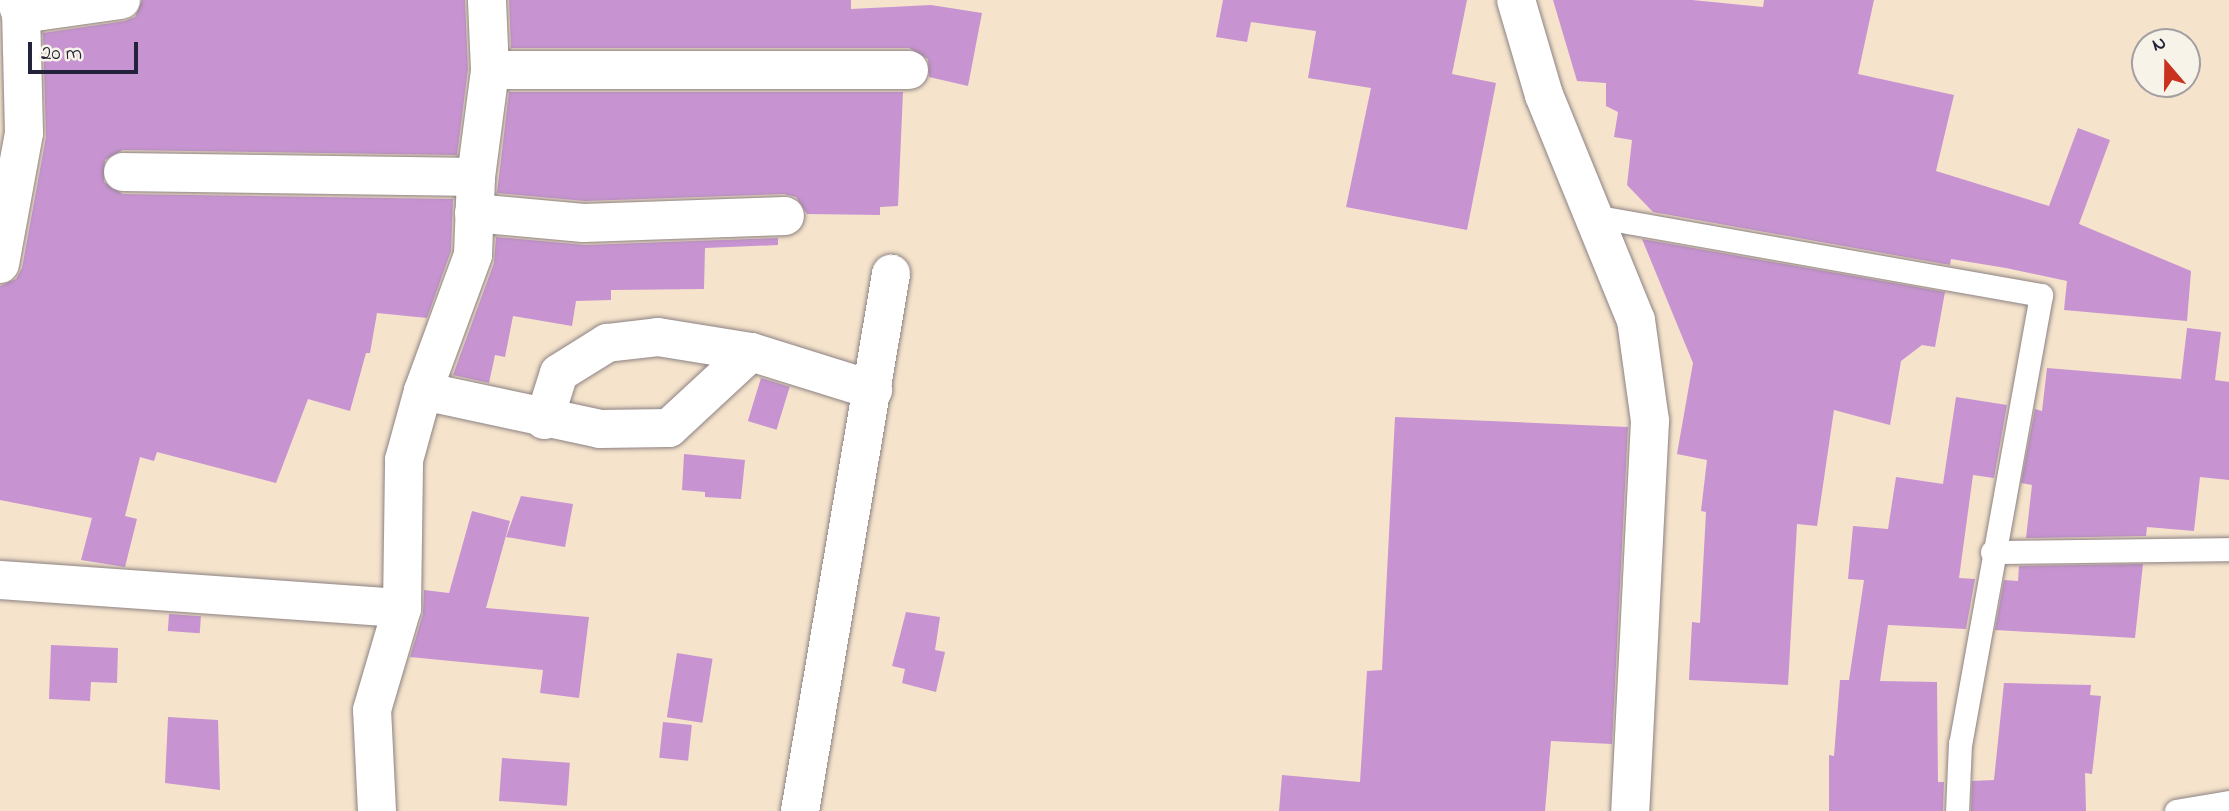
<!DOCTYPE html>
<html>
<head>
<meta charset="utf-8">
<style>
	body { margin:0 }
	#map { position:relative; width:2229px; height:811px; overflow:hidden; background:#f5e3cb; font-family:"Indie Flower",sans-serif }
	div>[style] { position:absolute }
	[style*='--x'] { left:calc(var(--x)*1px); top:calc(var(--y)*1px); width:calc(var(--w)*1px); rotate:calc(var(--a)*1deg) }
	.building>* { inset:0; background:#c794d1; transform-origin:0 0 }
	.roads { filter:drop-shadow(0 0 2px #8c8283) drop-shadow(0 0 2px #8c8283) }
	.service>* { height:23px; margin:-11.5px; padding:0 11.5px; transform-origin:11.5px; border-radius:11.5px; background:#fff }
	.minor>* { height:38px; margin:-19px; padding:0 19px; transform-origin:19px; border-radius:19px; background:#fff }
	span { translate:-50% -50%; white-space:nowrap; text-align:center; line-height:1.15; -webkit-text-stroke:6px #f7f3e8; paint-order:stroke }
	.north { position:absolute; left:2131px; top:28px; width:70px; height:70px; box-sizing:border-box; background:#f7f3e8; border:2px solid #a29fa3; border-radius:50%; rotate:340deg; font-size:19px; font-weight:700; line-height:28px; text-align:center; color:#22223b }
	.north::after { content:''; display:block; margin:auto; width:24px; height:32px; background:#c8321e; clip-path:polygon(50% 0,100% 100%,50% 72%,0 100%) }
	.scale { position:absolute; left:28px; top:42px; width:110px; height:32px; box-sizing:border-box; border:4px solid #22223b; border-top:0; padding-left:9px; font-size:21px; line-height:24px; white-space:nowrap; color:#22223b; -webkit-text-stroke:5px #f7f3e8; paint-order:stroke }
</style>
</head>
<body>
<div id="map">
	<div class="building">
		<i style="clip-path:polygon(142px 0,465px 0,468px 69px,457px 155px,123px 150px,105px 160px,104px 182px,123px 194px,453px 199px,451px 251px,427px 318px,377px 313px,370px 353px,366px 353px,350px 411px,308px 399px,276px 483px,157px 452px,154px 461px,140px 457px,125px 516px,137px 519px,125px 567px,81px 560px,92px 518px,0 500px,0 286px,16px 279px,22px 268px,46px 137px,43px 33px,125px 21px,135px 17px)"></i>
		<i style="clip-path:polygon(509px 0,851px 0,851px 9px,931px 5px,982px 13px,968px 86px,929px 77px,928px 59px,909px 48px,511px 48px)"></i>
		<i style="clip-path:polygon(1223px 0,1467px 0,1452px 74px,1496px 83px,1467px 230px,1346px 207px,1371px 88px,1308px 78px,1316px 31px,1251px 22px,1247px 42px,1216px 37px)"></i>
		<i style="clip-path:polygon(1553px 0,1692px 0,1763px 7px,1764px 0,1874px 0,1858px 74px,1954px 95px,1936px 171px,2049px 206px,2078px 128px,2110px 140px,2079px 224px,2191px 271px,2187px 321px,2064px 310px,2067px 281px,2006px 268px,1951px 259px,1950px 265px,1653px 212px,1627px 185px,1632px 140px,1614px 137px,1618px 112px,1606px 106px,1606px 83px,1577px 81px)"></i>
		<i style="clip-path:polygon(509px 92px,903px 92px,898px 206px,880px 207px,880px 215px,807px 214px,796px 197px,784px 194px,585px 201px,497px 193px)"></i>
		<i style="clip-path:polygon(496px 237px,585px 245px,778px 238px,778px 245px,705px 248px,704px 289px,611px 290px,611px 300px,576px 301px,572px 326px,513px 316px,505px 357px,495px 355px,489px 383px,453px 375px,494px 263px)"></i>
		<i style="clip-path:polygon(1642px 239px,1945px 292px,1935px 347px,1922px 345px,1901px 361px,1890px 425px,1834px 410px,1817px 526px,1797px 524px,1788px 685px,1689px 680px,1692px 622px,1700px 623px,1706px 512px,1701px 511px,1707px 460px,1677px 454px,1693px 363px)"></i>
		<i style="clip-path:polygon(2187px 328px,2221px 332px,2215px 380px,2229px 382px,2229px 480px,2200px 477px,2194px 531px,2147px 527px,2146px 536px,2026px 538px,2032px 485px,2021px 483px,2035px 409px,2042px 411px,2047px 368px,2181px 379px)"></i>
		<i style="left:761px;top:378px;width:30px;height:45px;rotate:17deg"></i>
		<i style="clip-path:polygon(1956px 397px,2007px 405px,1994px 478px,1973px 475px,1959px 578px,1975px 579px,1966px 629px,1888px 625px,1880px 681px,1937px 682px,1938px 782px,1944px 782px,1943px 811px,1829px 811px,1829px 755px,1834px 756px,1840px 680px,1849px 680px,1864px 580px,1848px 579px,1853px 526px,1888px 529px,1896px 477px,1943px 484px)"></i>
		<i style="clip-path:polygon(1395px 417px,1628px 427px,1612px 744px,1551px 741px,1545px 811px,1279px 811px,1282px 775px,1360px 782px,1367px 671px,1382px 670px)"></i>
		<i style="clip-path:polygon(684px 454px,745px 460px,741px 499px,705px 497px,705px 492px,682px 490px)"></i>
		<i style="clip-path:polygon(521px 496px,573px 504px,565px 547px,506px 537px)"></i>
		<i style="clip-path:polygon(472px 511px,510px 521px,486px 608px,589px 617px,579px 698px,540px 693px,543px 670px,410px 657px,423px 614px,424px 590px,449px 593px)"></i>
		<i style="clip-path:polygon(2143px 564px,2135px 638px,1995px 630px,2004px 580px,2018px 581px,2019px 566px)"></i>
		<i style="clip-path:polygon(906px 612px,940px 617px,935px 650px,945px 652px,936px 692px,902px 683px,905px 669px,892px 666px)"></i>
		<i style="left:169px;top:614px;width:32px;height:17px;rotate:4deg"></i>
		<i style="clip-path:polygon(51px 645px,118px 648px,117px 683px,91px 682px,90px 701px,49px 699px)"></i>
		<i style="left:677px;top:653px;width:36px;height:65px;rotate:9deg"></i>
		<i style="clip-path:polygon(2004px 683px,2091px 685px,2090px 695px,2101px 696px,2092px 774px,2085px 773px,2086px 811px,1971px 811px,1972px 781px,1994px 780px)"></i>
		<i style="clip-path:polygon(168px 717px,218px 720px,220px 790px,165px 783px)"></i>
		<i style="left:663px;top:722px;width:29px;height:36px;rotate:6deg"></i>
		<i style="left:502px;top:758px;width:68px;height:43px;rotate:4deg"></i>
	</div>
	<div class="roads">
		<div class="service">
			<i style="--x:1593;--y:216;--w:455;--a:10"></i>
			<i style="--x:2041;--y:295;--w:455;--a:100.2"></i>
			<i style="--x:1960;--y:743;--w:68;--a:92.5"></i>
			<i style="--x:1992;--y:552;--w:237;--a:-0.7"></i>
			<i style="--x:2176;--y:811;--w:54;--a:-9.6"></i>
		</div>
		<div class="minor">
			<i style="--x:1516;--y:0;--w:99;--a:73.6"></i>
			<i style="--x:1544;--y:95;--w:243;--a:67.8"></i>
			<i style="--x:1636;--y:320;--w:102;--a:82.1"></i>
			<i style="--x:1650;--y:421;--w:391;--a:92.9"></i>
			<i style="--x:21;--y:14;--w:101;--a:-8"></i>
			<i style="--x:490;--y:70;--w:419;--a:0"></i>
			<i style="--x:123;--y:172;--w:353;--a:0.8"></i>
			<i style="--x:474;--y:213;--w:110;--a:5.2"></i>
			<i style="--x:584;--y:223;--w:201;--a:-2"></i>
			<i style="--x:0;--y:264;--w:133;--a:-79.6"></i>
			<i style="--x:24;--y:133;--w:119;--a:-91.4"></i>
			<i style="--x:21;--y:14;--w:15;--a:-110"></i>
			<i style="--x:423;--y:391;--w:181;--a:12.1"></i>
			<i style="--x:600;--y:429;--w:69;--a:-0.8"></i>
			<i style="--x:669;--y:428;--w:112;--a:-42.8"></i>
			<i style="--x:544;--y:420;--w:49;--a:-72.3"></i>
			<i style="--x:559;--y:373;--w:57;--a:-32"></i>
			<i style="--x:607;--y:343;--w:51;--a:-6.7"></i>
			<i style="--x:658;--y:337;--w:94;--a:9.2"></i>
			<i style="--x:751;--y:352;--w:128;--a:17.3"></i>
			<i style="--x:0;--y:580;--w:403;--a:4"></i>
			<i style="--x:377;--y:811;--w:101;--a:-92.8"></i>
			<i style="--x:372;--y:710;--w:106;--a:-73.6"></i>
			<i style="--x:402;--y:608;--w:148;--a:-89.2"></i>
			<i style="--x:404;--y:460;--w:72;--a:-74.6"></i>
			<i style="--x:423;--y:391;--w:145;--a:-69.8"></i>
			<i style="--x:473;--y:255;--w:78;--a:-87.8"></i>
			<i style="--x:476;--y:177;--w:108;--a:-82.5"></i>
			<i style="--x:490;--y:70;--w:70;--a:-92.5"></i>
			<i style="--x:800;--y:811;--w:545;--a:-80.38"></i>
		</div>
	</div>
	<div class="north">N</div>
	<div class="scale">20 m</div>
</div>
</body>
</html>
